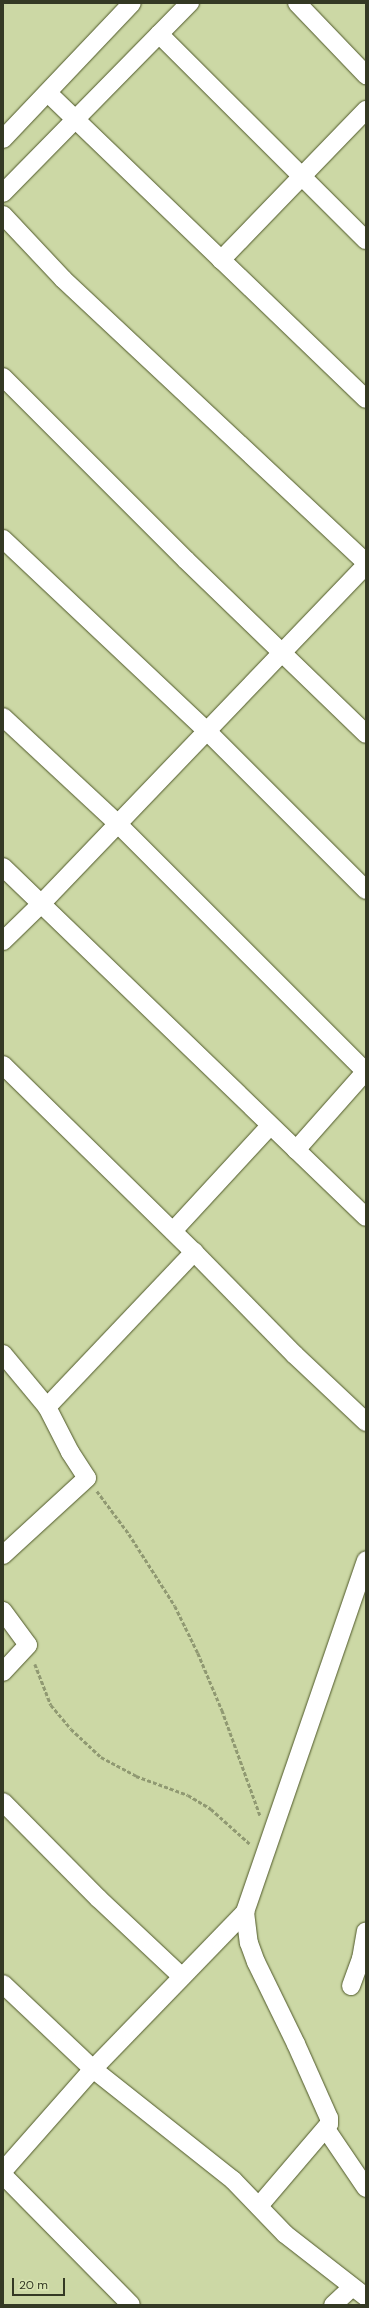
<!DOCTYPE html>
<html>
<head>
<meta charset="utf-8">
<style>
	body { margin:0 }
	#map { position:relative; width:369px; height:2308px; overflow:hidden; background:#ccd8a5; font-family:"DM Sans",sans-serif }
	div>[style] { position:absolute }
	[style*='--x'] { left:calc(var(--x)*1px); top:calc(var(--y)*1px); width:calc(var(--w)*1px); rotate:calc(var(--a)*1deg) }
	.path>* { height:2.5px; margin-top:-1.25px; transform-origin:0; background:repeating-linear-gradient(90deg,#909972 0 4px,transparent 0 6px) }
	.roads { filter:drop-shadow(0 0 1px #4e5728) drop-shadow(0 0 1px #4e5728) }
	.minor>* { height:18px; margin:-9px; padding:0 9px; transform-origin:9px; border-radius:9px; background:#fff }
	span { translate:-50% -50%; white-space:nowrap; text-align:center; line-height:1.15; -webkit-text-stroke:4px #d9e5b2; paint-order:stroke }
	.frame { position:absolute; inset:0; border:4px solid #343924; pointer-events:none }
	.scale { position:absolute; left:12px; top:2278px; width:53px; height:18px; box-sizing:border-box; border:2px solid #343924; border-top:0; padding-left:5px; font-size:12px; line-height:14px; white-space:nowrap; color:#343924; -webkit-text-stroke:3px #d9e5b2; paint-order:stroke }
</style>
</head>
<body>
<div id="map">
	<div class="path">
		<i style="--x:97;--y:1491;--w:54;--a:53.3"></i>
		<i style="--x:129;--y:1534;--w:85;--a:57.4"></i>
		<i style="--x:175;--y:1606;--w:52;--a:63.9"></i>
		<i style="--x:198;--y:1653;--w:62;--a:67.2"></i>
		<i style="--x:222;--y:1710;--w:112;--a:70.1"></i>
		<i style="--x:35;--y:1664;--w:44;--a:68.7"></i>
		<i style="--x:51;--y:1705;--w:31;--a:50"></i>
		<i style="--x:71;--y:1729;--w:41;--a:43"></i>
		<i style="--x:101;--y:1757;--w:40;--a:28"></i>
		<i style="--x:136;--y:1776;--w:55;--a:20.1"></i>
		<i style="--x:188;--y:1795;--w:27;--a:31"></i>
		<i style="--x:211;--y:1809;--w:52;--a:41.9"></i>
	</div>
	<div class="roads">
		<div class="minor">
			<i style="--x:297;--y:3;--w:100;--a:46.2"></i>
			<i style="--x:159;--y:34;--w:292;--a:44.9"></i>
			<i style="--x:48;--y:93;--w:441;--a:43.9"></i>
			<i style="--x:3;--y:139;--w:187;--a:-46.5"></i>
			<i style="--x:3;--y:193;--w:267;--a:-45.5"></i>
			<i style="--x:3;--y:215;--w:88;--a:46.8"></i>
			<i style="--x:63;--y:279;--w:415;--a:43.1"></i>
			<i style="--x:221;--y:260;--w:209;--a:-46"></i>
			<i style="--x:3;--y:377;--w:259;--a:45"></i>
			<i style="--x:186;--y:560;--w:250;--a:44"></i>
			<i style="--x:3;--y:539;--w:280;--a:43.3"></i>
			<i style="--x:207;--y:731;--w:225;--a:45"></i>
			<i style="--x:3;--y:717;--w:156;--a:42.9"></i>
			<i style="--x:117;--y:823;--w:352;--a:45"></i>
			<i style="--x:3;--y:867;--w:504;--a:43.96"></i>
			<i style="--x:3;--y:941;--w:53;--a:-44.2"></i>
			<i style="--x:41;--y:904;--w:470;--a:-46.2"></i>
			<i style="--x:3;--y:1065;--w:267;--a:44.4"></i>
			<i style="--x:194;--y:1252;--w:144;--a:45.6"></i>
			<i style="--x:295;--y:1355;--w:98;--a:43.3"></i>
			<i style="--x:296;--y:1150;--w:106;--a:-48.5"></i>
			<i style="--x:173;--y:1231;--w:143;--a:-47.3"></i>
			<i style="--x:3;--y:1354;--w:69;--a:50.3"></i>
			<i style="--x:47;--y:1407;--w:51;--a:62.9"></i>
			<i style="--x:70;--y:1452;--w:31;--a:57"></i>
			<i style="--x:87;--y:1478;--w:114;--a:137.5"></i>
			<i style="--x:47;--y:1407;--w:214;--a:-46.5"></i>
			<i style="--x:3;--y:1611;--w:42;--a:53.7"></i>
			<i style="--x:28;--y:1645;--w:37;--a:133"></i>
			<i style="--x:3;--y:1802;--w:135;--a:45.3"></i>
			<i style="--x:98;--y:1898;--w:114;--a:43.2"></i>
			<i style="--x:245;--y:1912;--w:31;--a:83"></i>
			<i style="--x:249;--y:1943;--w:20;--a:70"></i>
			<i style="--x:256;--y:1962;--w:91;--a:64"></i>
			<i style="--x:296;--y:2044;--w:81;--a:66"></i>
			<i style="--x:329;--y:2118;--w:6;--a:90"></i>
			<i style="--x:329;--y:2124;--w:108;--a:130.5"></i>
			<i style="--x:3;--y:1984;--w:124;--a:43.4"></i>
			<i style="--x:93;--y:2069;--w:179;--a:38.4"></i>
			<i style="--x:233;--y:2180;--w:75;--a:46.1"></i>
			<i style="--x:285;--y:2234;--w:103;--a:37.9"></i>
			<i style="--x:351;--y:1986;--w:29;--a:-70"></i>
			<i style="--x:361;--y:1959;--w:28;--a:-80"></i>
			<i style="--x:326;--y:2129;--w:71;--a:55.9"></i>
			<i style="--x:3;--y:2171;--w:136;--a:-48.6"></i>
			<i style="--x:93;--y:2069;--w:219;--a:-45.9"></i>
			<i style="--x:245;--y:1912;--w:372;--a:-71"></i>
			<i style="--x:3;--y:2175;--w:182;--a:45.4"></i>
			<i style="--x:333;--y:2305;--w:26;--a:-43"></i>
		</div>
	</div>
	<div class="frame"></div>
	<div class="scale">20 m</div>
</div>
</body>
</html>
